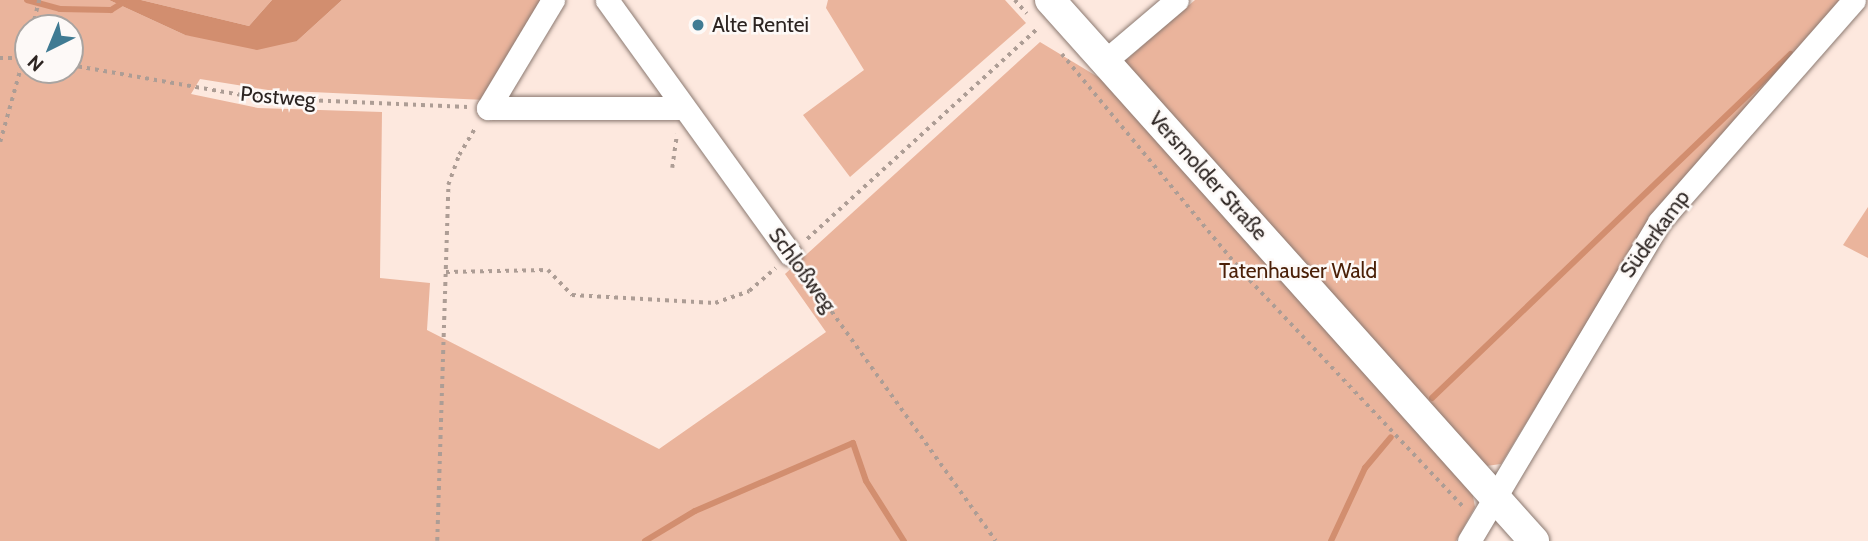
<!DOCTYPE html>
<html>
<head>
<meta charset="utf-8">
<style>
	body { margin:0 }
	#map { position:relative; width:1868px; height:541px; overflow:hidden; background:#fde8de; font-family:Cabin,sans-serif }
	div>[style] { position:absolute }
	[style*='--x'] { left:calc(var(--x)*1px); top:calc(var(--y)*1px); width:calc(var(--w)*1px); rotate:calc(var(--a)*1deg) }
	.green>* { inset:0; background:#eab49c }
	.water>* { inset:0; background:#d28e6f }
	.stream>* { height:6px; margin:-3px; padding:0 3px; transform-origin:3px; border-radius:3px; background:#d28e6f }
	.path>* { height:3.5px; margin-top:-1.75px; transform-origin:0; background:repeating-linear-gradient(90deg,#ad9d95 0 3.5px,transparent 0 8.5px) }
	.roads { filter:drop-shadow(0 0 2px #8b7971) drop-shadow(0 0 2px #8b7971) }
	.minor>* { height:23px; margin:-11.5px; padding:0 11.5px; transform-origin:11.5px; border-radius:11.5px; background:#fff }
	.major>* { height:30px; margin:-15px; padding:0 15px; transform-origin:15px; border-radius:15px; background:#fff }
	.dots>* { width:19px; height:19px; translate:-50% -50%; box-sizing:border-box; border:4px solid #fdf9f7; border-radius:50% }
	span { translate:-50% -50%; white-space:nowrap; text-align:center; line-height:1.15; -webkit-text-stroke:5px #fdf9f7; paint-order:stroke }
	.poi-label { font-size:21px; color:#2c2421 }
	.left { translate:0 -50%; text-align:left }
	.street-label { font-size:21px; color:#2c2421 }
	.park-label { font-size:21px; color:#4b2008 }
	.north { position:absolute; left:14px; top:14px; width:70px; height:70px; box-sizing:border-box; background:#fdf9f7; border:2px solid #a9a4a1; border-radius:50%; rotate:223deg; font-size:19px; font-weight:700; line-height:28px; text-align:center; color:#2c2421 }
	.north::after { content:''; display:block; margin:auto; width:24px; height:32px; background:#407b93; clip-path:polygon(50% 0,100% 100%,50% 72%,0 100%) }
</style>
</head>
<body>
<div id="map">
	<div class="green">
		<i style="clip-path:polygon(evenodd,0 0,109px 0,185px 35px,297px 41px,342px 0,546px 0,485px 100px,268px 90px,200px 79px,191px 94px,258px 108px,382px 112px,380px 278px,430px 283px,427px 330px,659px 449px,826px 332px,785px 274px,1040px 42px,1103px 80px,1195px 0,1843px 0,1652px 217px,1501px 464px,1486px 466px,1472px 491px,1475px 507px,1456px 541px,0 541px,0 0,28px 28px,70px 28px,70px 70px,28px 70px,28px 28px)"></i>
		<i style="clip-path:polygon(141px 0,272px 0,249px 26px)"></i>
		<i style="clip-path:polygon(828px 0,1005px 0,1026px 23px,850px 177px,803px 115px,864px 70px,826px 8px)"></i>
		<i style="clip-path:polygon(1868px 207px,1868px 258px,1843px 245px)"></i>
	</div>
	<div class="water">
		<i style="clip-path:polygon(109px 0,141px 0,249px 26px,272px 0,342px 0,297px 41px,257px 50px,185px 35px)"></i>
	</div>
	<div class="stream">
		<i style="--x:27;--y:0;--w:34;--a:15"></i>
		<i style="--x:60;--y:9;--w:51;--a:1.1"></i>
		<i style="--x:111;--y:10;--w:15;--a:-32"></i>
		<i style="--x:1432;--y:398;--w:497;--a:-43.8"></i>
		<i style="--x:645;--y:541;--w:58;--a:-31"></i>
		<i style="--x:695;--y:511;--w:172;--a:-23.3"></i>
		<i style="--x:853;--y:443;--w:40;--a:71.1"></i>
		<i style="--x:866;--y:481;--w:71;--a:57.7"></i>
		<i style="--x:1331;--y:541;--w:81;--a:-65"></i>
		<i style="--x:1365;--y:468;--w:40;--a:-50"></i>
	</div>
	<div class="path">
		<i style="--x:1015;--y:0;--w:18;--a:49"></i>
		<i style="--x:32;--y:28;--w:29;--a:-76"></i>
		<i style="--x:1062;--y:54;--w:286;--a:50.4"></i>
		<i style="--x:1244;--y:274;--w:319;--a:46.7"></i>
		<i style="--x:0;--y:58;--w:28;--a:0"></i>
		<i style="--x:70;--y:65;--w:193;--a:9.9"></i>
		<i style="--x:260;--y:98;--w:208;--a:2.5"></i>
		<i style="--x:0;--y:142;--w:104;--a:-74.4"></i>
		<i style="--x:672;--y:168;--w:34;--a:-82"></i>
		<i style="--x:807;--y:239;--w:314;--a:-42.4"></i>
		<i style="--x:802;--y:270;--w:333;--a:54.4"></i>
		<i style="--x:446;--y:272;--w:102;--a:-1.1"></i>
		<i style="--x:548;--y:270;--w:35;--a:46"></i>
		<i style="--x:572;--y:295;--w:143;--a:3.2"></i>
		<i style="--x:715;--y:303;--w:36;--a:-19"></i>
		<i style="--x:749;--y:291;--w:35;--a:-41"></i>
		<i style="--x:437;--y:541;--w:356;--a:-88.2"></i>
		<i style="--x:448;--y:185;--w:32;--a:-70"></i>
		<i style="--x:459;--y:155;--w:33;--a:-59"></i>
	</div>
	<div class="roads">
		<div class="minor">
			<i style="--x:607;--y:0;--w:313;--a:54.2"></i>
			<i style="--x:1105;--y:61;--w:94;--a:-40.3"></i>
			<i style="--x:488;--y:108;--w:193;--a:0"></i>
			<i style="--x:488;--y:108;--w:126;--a:-59"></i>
			<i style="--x:1469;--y:541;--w:371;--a:-59.2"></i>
			<i style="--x:1659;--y:222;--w:295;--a:-48.7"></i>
		</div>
		<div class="major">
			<i style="--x:1050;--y:0;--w:726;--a:48.18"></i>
		</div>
	</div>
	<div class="dots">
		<i style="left:698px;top:25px;background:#407b93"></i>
	</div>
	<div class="poi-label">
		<span class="left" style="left:712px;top:25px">Alte Rentei</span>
	</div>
	<div class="street-label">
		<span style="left:278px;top:97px;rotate:5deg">Postweg</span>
		<span style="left:1208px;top:176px;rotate:48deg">Versmolder Straße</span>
		<span style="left:1655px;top:234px;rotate:-54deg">Süderkamp</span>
		<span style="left:802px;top:270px;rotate:54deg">Schloßweg</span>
	</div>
	<div class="park-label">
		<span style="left:1298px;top:271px">Tatenhauser Wald</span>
	</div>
	<div class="north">N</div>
</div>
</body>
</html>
